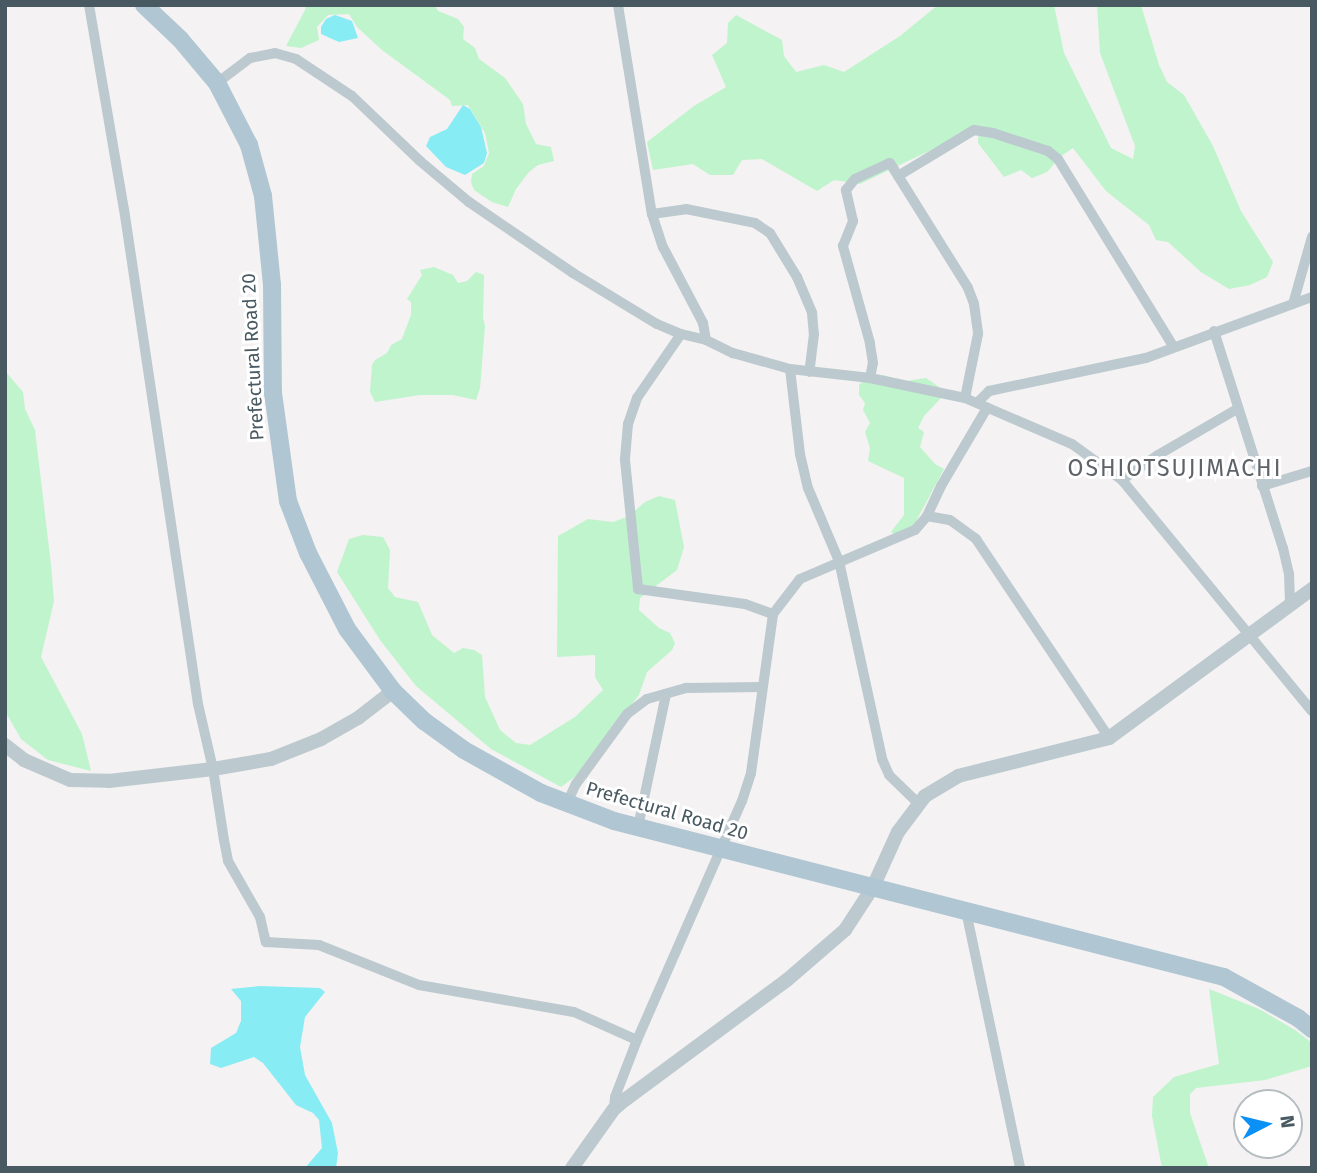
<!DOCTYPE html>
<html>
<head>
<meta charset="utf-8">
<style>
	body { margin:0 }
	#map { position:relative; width:1317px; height:1173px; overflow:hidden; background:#f4f2f2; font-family:"Fira Sans",sans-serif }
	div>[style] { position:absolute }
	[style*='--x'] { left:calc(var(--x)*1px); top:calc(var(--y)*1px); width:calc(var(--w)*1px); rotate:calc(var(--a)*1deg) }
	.green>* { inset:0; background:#bff4cc }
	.water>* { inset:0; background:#88ecf4 }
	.minor>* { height:10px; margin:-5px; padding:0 5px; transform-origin:5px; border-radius:5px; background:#bcc9cf }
	.tertiary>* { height:14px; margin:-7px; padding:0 7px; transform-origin:7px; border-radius:7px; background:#bcc9cf }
	.primary>* { height:18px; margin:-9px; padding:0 9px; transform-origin:9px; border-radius:9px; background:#b0c6d2 }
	span { translate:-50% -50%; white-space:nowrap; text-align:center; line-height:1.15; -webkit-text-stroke:6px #fff; paint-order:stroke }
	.street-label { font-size:19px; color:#485961 }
	.quarter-label { font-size:23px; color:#5e6368; letter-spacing:2px }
	.frame { position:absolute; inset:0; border:7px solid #485961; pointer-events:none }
	.north { position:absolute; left:1233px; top:1089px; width:70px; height:70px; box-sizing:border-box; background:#fff; border:2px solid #b6bdc0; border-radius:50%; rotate:83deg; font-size:19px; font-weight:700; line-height:28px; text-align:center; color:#485961 }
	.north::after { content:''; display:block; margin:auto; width:24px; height:32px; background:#0b90f5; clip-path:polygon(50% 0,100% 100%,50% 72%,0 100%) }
</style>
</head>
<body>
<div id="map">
	<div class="green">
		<i style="clip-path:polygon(303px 5px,435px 5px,438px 11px,458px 19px,464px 27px,463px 39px,475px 48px,479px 59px,505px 78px,523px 104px,526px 124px,536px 144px,551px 147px,554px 161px,538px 165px,529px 172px,516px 189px,508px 207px,492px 202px,474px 190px,471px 182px,472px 174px,484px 166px,489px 153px,485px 133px,468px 105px,452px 106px,450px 100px,382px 50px,357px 27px,349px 14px,328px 15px,317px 27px,319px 40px,301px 48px,286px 46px,306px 8px)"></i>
		<i style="clip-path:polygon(938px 5px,1054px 5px,1064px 53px,1111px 148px,1133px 159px,1135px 146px,1100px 53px,1097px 5px,1141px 5px,1159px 65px,1167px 82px,1184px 95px,1213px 146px,1241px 211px,1273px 262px,1267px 277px,1250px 285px,1229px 289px,1201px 272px,1168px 242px,1156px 240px,1149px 225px,1106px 191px,1073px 148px,1061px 156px,1047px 172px,1032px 178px,1021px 170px,1004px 177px,978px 143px,979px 127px,860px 184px,834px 180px,817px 191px,762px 159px,742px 160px,733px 175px,710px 175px,693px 164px,653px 170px,647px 142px,694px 106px,726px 87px,712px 55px,727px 43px,728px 23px,736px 15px,782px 40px,784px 56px,796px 72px,824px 65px,844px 72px,900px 36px)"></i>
		<i style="clip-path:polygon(434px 267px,453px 275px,458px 283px,467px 281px,476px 272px,484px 275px,483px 318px,485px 326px,480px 388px,476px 400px,453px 395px,420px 395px,375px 402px,370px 392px,372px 365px,375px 360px,387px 353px,391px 345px,402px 339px,411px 315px,411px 302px,407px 299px,422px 275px,420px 270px)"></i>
		<i style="clip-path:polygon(5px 371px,23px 392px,25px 409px,35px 430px,51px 565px,54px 601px,41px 657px,82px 734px,91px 771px,48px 760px,21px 739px,5px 711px)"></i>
		<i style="clip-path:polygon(882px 375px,906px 381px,926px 378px,939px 387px,942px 397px,924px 416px,918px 428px,924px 432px,920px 447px,935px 464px,944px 469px,914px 525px,895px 535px,891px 532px,904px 515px,904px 478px,868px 461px,870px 448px,865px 432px,870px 423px,863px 410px,865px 403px,859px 395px,859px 385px,862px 382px)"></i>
		<i style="clip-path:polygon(659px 496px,675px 500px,684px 547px,677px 570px,640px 598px,639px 610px,659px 628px,670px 633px,675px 643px,672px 650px,647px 672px,639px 695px,576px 776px,561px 787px,491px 749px,416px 686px,380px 640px,337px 572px,349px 539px,363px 535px,383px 537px,390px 550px,388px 588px,395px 597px,418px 602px,432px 635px,454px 653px,463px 648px,474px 650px,482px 655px,485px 697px,500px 730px,516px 743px,530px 745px,575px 717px,603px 690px,595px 677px,595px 655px,557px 657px,558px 536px,588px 519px,613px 522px,629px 516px,645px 502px)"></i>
		<i style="clip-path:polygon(1209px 989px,1259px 1009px,1295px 1030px,1312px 1043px,1312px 1066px,1265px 1080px,1196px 1088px,1190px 1094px,1190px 1113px,1209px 1168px,1162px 1168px,1152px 1116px,1153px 1097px,1174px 1077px,1219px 1064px)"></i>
	</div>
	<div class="water">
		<i style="clip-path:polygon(335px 15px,352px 21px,358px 38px,339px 42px,321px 34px,321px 27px,326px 19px)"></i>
		<i style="clip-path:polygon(463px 105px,470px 109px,481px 127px,487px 153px,484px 163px,465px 175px,446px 167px,426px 146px,430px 137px,447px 129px)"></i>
		<i style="clip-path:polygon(260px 986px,320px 988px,325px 992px,305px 1017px,300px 1047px,305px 1075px,332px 1123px,338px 1153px,336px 1168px,305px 1168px,322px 1148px,319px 1120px,313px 1113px,296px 1105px,263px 1063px,254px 1057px,221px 1068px,210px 1064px,211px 1048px,236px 1033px,241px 1021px,241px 1001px,231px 989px)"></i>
	</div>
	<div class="minor">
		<i style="--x:89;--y:5;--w:207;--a:80.3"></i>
		<i style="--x:124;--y:209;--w:501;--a:81.5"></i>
		<i style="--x:198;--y:704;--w:67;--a:77"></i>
		<i style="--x:213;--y:769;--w:72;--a:81.2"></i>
		<i style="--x:224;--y:840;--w:21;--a:79"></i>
		<i style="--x:228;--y:861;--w:64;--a:60.3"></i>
		<i style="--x:260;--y:917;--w:26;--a:77"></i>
		<i style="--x:266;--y:942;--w:53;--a:3.2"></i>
		<i style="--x:319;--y:945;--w:108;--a:21.8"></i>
		<i style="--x:419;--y:985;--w:157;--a:9.9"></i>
		<i style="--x:574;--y:1012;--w:69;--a:24"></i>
		<i style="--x:618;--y:5;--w:212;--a:80.8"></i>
		<i style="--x:652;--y:214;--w:35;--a:72"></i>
		<i style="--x:663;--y:247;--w:86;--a:62.2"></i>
		<i style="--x:703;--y:323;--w:17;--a:80"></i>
		<i style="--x:217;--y:83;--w:41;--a:-37.1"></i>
		<i style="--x:250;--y:58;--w:25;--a:-11"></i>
		<i style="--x:275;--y:53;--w:22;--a:16"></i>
		<i style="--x:296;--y:59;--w:67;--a:33.5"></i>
		<i style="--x:352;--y:96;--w:94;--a:43.7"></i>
		<i style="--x:420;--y:161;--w:64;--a:39.9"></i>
		<i style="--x:469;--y:202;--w:126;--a:34.3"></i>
		<i style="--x:573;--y:273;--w:98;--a:31.3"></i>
		<i style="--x:657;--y:324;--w:26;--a:23"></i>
		<i style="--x:681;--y:334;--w:26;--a:13"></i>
		<i style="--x:706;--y:340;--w:30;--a:26"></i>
		<i style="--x:733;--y:353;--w:59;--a:15.7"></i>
		<i style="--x:790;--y:369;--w:81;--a:6.4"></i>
		<i style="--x:870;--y:378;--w:97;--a:11.9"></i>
		<i style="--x:965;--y:398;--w:116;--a:23.3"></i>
		<i style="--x:1072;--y:444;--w:62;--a:35.8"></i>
		<i style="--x:1122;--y:480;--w:299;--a:50.6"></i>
		<i style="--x:898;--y:176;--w:89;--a:-31.2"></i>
		<i style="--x:974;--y:130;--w:19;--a:9"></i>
		<i style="--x:993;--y:133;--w:58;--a:18.1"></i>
		<i style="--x:1048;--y:151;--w:13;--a:39"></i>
		<i style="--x:1058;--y:159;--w:220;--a:58.4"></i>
		<i style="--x:652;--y:214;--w:34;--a:-8"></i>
		<i style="--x:686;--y:209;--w:70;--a:11.5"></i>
		<i style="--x:755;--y:223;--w:18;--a:34"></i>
		<i style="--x:770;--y:233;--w:52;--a:58.5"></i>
		<i style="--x:797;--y:277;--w:39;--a:67"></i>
		<i style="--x:812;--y:313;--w:21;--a:85"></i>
		<i style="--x:814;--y:334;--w:38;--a:97"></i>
		<i style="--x:1293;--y:304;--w:70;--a:-74.2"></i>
		<i style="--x:1214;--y:331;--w:228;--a:72.4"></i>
		<i style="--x:1283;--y:548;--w:27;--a:77"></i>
		<i style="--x:1289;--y:574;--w:30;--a:88"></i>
		<i style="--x:681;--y:334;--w:78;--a:124.5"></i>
		<i style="--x:637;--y:398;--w:28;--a:109"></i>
		<i style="--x:628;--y:424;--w:36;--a:95"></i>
		<i style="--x:625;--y:460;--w:130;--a:84.2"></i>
		<i style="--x:638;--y:589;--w:108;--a:8"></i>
		<i style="--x:745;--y:604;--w:30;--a:20"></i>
		<i style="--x:790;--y:369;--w:86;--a:83.3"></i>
		<i style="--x:800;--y:454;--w:35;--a:77"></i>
		<i style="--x:808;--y:488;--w:79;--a:67"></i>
		<i style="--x:839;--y:561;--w:203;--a:77.7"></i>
		<i style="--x:882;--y:759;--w:17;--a:66"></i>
		<i style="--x:889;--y:775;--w:40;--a:44"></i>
		<i style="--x:870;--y:378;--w:15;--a:-79"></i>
		<i style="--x:873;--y:363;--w:20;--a:-99"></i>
		<i style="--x:870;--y:343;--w:101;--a:-105.6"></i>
		<i style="--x:843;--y:246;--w:27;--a:-68"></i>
		<i style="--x:853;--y:221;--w:32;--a:-103"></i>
		<i style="--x:846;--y:190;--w:14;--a:-51"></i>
		<i style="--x:855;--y:179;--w:38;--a:-25"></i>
		<i style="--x:890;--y:163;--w:147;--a:58"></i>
		<i style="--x:968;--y:288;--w:17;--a:69"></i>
		<i style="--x:974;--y:304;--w:30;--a:82"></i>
		<i style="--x:978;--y:334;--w:65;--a:101.5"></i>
		<i style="--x:978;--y:402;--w:16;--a:-45"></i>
		<i style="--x:989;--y:391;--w:160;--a:-11.9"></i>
		<i style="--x:1146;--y:358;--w:177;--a:-20.2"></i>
		<i style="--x:1122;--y:480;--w:44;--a:-34.8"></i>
		<i style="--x:1158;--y:455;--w:91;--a:-30.2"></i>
		<i style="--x:1262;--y:486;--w:52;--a:-16.7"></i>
		<i style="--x:927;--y:516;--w:23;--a:10"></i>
		<i style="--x:950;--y:520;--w:32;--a:36"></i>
		<i style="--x:976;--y:539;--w:239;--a:56.2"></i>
		<i style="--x:567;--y:803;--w:21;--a:-65"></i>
		<i style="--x:576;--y:784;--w:87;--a:-53.9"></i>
		<i style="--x:627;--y:714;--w:25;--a:-37"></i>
		<i style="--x:647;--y:699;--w:41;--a:-15.8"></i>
		<i style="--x:686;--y:688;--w:76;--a:-0.8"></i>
		<i style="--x:638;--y:827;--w:136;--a:-78.1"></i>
		<i style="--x:966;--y:911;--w:263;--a:78.1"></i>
		<i style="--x:614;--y:1109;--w:12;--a:-85"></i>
		<i style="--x:615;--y:1097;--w:61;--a:-68.9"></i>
		<i style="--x:637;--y:1040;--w:261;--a:-66.3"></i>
		<i style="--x:742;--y:801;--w:29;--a:-72"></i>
		<i style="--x:751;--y:773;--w:161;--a:-82.1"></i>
		<i style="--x:773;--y:614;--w:44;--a:-52.4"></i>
		<i style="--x:800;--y:579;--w:125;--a:-23.1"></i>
		<i style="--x:915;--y:530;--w:18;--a:-49"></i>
		<i style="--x:927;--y:516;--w:33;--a:-65"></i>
		<i style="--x:941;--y:486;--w:91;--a:-59.5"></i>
	</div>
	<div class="tertiary">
		<i style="--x:5;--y:745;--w:24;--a:38"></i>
		<i style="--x:24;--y:760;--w:50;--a:23.5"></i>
		<i style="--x:70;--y:780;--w:39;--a:1"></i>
		<i style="--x:109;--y:781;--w:105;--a:-6.6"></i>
		<i style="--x:213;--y:769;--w:59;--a:-9.8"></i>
		<i style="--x:271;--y:759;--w:54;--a:-21.8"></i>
		<i style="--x:321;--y:739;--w:43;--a:-29.6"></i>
		<i style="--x:358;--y:718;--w:44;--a:-37.6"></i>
		<i style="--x:572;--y:1168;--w:72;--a:-54.6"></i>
		<i style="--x:614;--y:1109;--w:16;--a:-40"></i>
		<i style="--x:626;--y:1099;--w:200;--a:-36.5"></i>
		<i style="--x:787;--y:980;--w:77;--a:-40.8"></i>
		<i style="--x:845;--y:930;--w:51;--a:-56.9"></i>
		<i style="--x:873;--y:887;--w:60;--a:-65.6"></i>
		<i style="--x:898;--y:832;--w:45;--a:-53.1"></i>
		<i style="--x:925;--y:796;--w:39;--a:-31"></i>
		<i style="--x:958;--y:776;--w:156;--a:-14.1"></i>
		<i style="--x:1109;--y:738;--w:252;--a:-36.3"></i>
	</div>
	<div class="primary">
		<i style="--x:144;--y:5;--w:50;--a:43.4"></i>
		<i style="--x:180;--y:39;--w:57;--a:49.9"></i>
		<i style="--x:217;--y:83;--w:70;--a:62.7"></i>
		<i style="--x:249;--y:145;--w:53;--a:74.6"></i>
		<i style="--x:263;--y:196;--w:89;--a:84.2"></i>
		<i style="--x:272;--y:285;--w:108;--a:89.5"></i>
		<i style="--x:273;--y:393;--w:109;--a:82.1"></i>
		<i style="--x:288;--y:501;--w:56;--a:69"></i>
		<i style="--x:308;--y:553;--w:85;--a:62.8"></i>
		<i style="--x:347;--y:629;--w:77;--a:53.4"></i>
		<i style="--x:393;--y:691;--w:43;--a:44.1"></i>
		<i style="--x:424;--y:721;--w:49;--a:35.9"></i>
		<i style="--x:464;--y:750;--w:88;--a:29.2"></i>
		<i style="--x:541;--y:793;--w:78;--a:21"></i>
		<i style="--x:614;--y:821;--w:630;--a:14.35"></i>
		<i style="--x:1224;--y:977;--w:85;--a:29"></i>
		<i style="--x:1298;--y:1018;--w:18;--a:38"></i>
	</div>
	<div class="street-label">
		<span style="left:253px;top:357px;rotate:-93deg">Prefectural Road 20</span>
		<span style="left:667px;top:811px;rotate:16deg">Prefectural Road 20</span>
	</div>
	<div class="quarter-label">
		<span style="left:1175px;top:468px">OSHIOTSUJIMACHI</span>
	</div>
	<div class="frame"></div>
	<div class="north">N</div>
</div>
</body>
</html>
